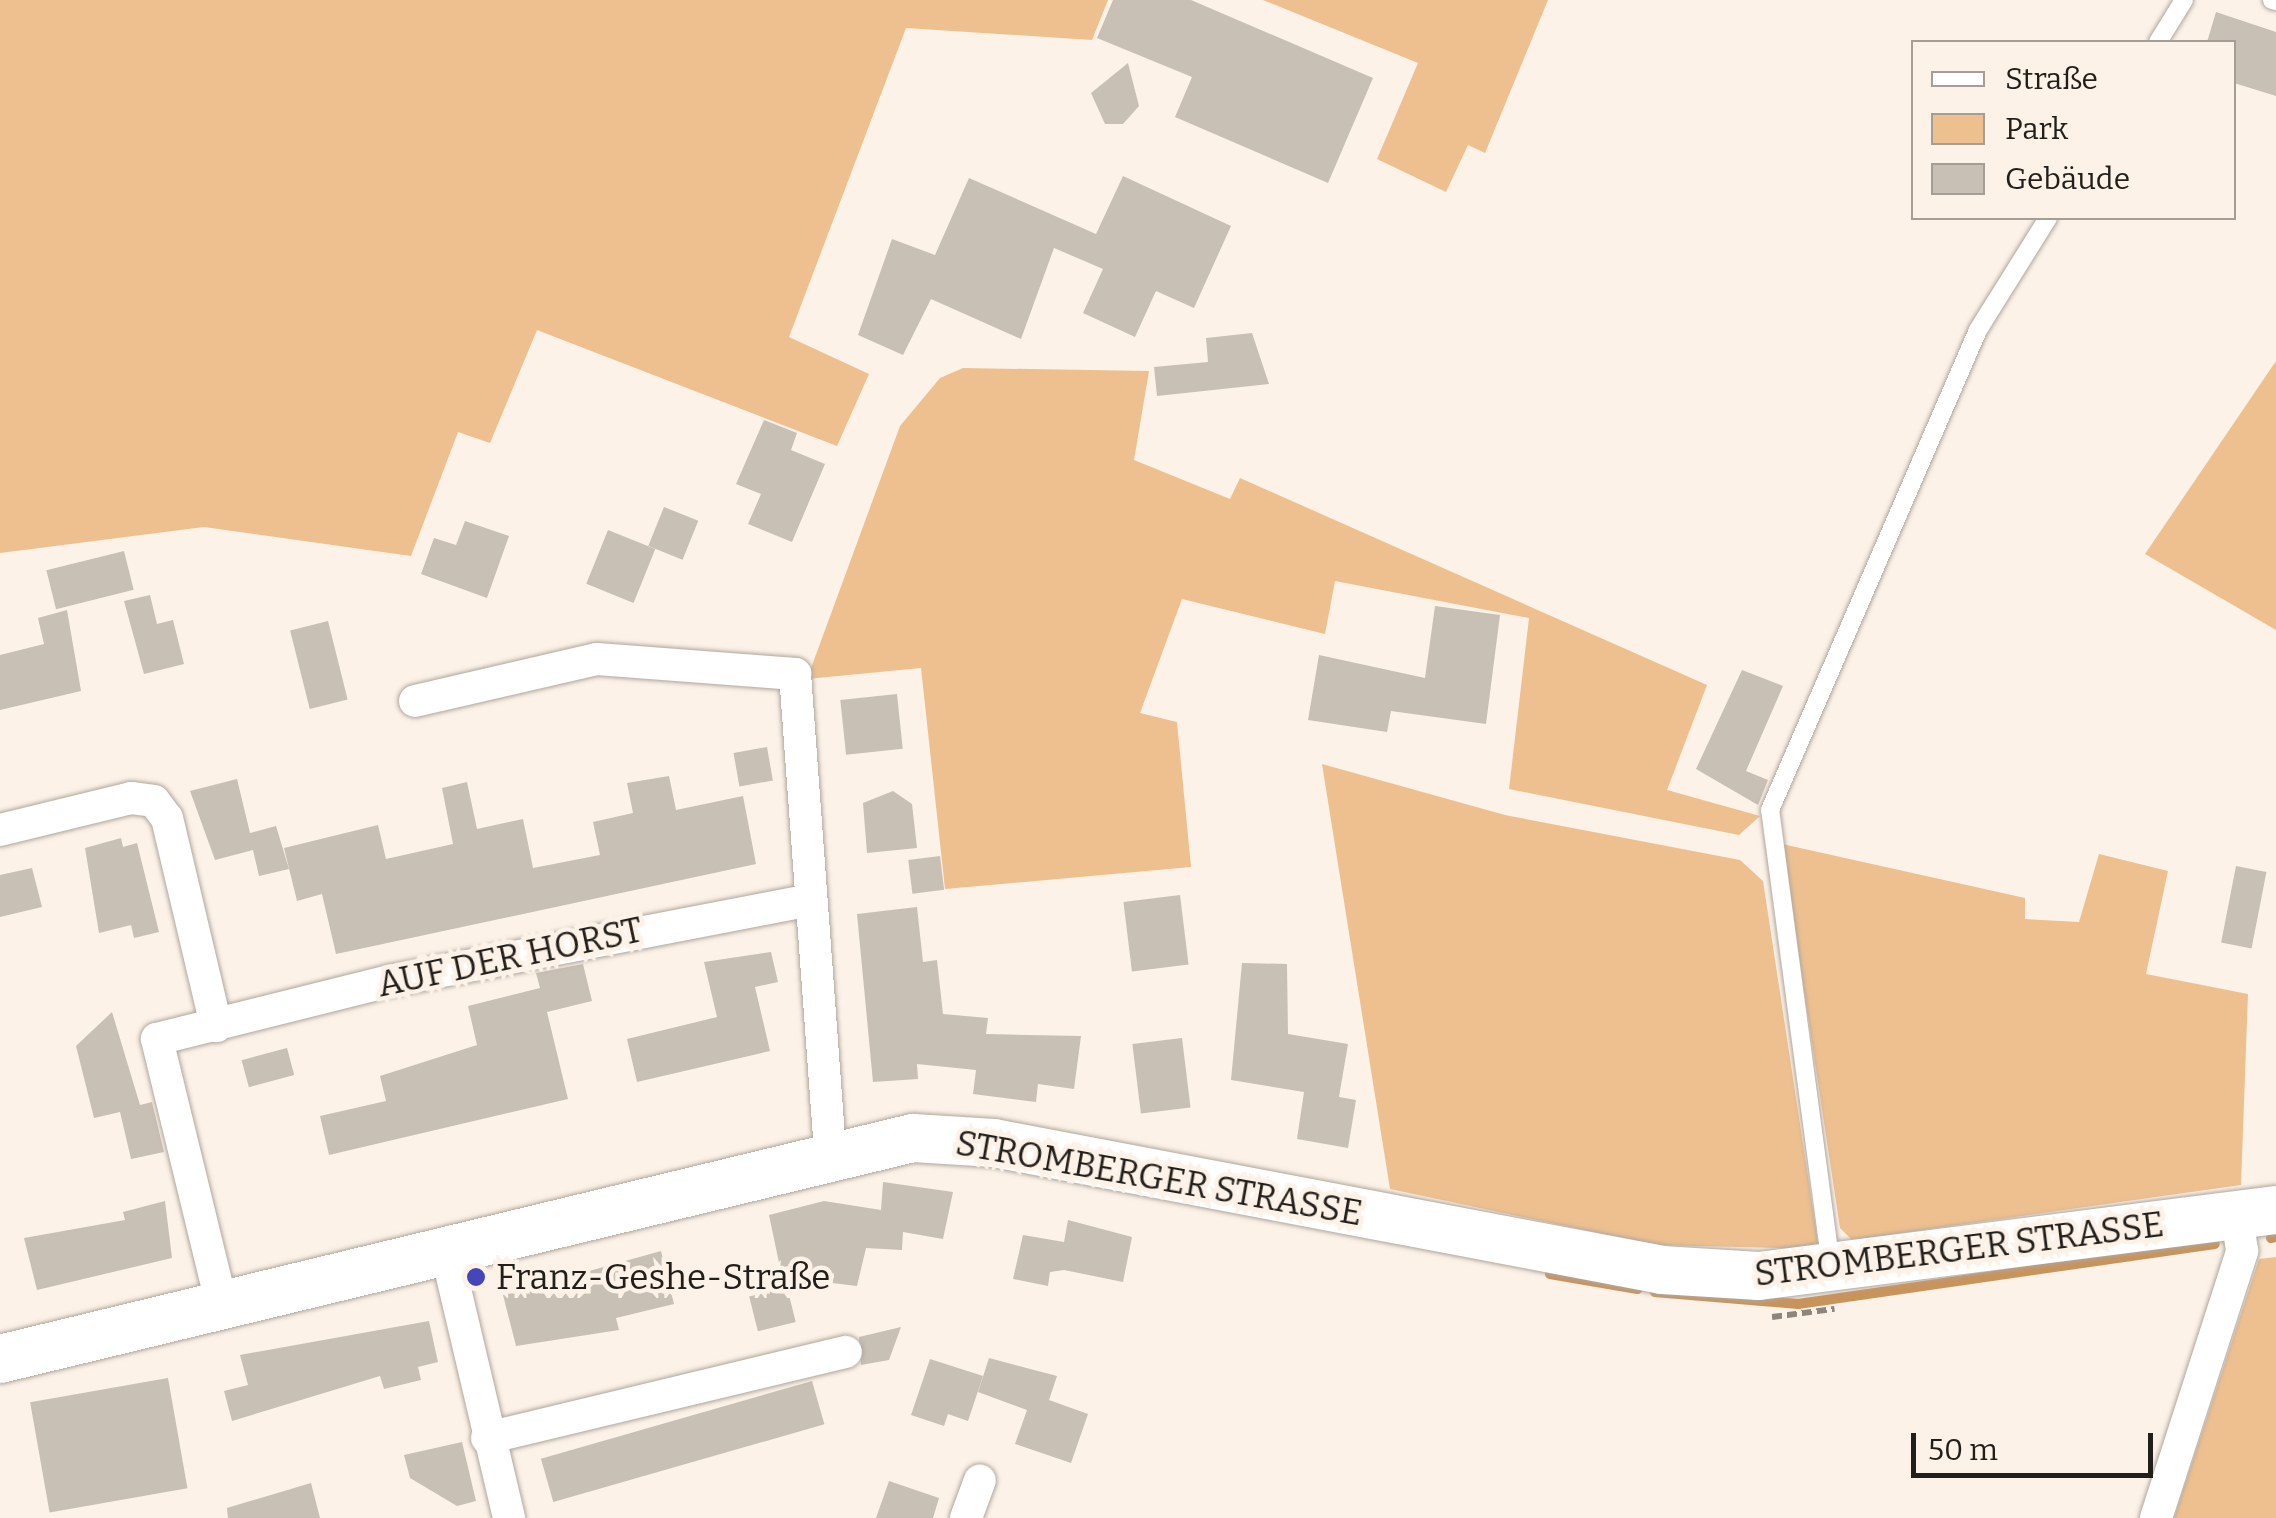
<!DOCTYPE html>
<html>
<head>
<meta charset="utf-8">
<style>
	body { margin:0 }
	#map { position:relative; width:2276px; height:1518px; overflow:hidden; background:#fcf2e8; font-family:Bitter,serif }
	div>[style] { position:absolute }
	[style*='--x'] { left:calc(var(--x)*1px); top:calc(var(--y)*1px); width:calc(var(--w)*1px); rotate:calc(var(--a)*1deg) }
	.green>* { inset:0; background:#eec090 }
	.stream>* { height:10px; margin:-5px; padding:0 5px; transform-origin:5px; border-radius:5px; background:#c9945b }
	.building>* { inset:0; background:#c8bfb5; transform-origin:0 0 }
	.path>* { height:6px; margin-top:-3px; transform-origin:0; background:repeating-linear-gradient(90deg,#8d867f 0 10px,transparent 0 15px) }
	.roads { filter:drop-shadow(0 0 2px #afa69d) drop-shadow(0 0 2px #afa69d) }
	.service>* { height:18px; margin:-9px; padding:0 9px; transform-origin:9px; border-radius:9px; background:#fff }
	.minor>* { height:32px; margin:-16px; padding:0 16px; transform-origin:16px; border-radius:16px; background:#fff }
	.secondary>* { height:48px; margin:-24px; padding:0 24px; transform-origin:24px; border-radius:24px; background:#fff }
	.dots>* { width:28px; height:28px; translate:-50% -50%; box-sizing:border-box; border:5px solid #fcf2e8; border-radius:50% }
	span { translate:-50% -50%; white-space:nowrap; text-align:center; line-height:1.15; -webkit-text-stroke:9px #fcf2e8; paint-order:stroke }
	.street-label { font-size:35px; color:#221f1b }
	.poi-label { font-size:35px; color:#221f1b }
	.left { translate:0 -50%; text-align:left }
	.legend { position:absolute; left:1911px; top:40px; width:325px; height:180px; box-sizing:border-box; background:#fcf2e8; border:2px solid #a59e96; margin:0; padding:12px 18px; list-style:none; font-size:30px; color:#221f1b }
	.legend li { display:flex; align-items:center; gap:20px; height:50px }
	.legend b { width:50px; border:2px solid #a59e96 }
	.scale { position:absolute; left:1911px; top:1433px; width:242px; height:45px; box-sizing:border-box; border:5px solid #221f1b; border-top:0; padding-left:12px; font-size:30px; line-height:35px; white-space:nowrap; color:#221f1b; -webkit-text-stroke:8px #fcf2e8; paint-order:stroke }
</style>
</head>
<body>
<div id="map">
	<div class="green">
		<i style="clip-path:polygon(0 0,1108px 0,1092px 40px,906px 28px,789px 337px,869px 374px,837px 446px,537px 330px,490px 443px,458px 432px,411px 556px,204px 527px,0 553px)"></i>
		<i style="clip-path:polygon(1263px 0,1548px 0,1485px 153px,1468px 145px,1446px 192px,1377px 159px,1418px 63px)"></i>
		<i style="clip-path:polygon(2276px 361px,2276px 630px,2145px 554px)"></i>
		<i style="clip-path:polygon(963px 368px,1149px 371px,1134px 460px,1230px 499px,1240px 478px,1707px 685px,1667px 790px,1760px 816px,1739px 835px,1509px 789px,1529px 618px,1335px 581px,1325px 634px,1182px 599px,1140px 713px,1177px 722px,1191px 867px,945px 889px,921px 668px,807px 679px,900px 426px,940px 378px)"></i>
		<i style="clip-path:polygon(1322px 764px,1505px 815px,1740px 860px,1763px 881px,1819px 1249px,1656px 1245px,1390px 1189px)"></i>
		<i style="clip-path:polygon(1782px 844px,2025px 898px,2025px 919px,2079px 922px,2099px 854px,2168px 871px,2146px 974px,2248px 994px,2241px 1185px,1852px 1240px,1840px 1228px)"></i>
		<i style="clip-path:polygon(2276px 1257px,2276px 1518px,2174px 1518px,2259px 1259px)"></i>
	</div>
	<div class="stream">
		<i style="--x:2271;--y:1238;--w:5;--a:-11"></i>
		<i style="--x:1550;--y:1274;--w:89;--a:9.7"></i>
		<i style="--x:1655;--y:1292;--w:144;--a:4.8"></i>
		<i style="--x:1798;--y:1304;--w:421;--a:-8.2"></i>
	</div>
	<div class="building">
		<i style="clip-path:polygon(1113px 0,1191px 0,1373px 78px,1328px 183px,1175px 117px,1192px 77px,1097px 38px)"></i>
		<i style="clip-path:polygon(2216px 12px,2276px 32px,2276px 96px,2234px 83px,2234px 42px,2207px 42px)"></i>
		<i style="clip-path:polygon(1128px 63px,1139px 106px,1123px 124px,1105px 124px,1091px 93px)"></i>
		<i style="clip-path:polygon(1123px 176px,1231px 226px,1194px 308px,1156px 291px,1135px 337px,1083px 313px,1103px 269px,1054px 248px,1021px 339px,931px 299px,903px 355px,858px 335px,892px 239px,935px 255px,969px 178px,1096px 234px)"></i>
		<i style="clip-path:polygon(1252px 333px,1269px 384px,1157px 396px,1154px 367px,1208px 362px,1206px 338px)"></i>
		<i style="clip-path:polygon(764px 420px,797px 433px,791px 450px,825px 464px,792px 542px,748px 524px,761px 494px,736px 484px)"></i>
		<i style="left:664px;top:507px;width:37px;height:42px;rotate:22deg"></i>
		<i style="clip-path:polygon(465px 521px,509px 536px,487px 598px,421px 574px,434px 538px,456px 545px)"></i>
		<i style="left:608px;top:530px;width:51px;height:58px;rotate:22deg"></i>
		<i style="left:124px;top:551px;width:40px;height:80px;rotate:76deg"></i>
		<i style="clip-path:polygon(150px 595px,157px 624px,173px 620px,184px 664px,144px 674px,124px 601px)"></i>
		<i style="clip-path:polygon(1435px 606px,1500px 615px,1486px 724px,1391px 711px,1387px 732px,1308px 720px,1319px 655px,1425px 678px)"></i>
		<i style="clip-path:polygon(67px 610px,81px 691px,0 710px,0 655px,44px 644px,38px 618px)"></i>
		<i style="left:328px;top:621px;width:81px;height:39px;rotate:76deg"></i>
		<i style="clip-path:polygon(1742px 670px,1783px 686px,1746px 771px,1768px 780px,1758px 805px,1696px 769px)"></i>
		<i style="left:897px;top:694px;width:55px;height:57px;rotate:84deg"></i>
		<i style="left:767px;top:747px;width:34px;height:34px;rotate:80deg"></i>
		<i style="clip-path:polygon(669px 776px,676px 810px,743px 796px,756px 864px,336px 954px,322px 894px,297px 901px,284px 848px,378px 825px,386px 859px,453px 844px,442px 788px,467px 782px,477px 829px,523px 819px,533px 868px,600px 855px,593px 822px,633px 813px,627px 783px)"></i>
		<i style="clip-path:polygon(237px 779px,250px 833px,276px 826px,289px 869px,259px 876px,253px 850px,215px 860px,190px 791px)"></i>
		<i style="clip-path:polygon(893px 791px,912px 804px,917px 848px,867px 853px,863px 803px)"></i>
		<i style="clip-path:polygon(121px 838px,123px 847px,137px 843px,159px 932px,134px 938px,131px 925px,99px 933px,85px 848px)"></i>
		<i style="left:940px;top:856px;width:34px;height:32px;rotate:83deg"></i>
		<i style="left:2236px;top:866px;width:31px;height:78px;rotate:11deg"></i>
		<i style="clip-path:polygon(32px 868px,42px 907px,0 917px,0 875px)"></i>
		<i style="left:1180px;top:895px;width:70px;height:57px;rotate:83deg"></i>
		<i style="clip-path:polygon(917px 907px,923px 962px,937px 960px,943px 1014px,988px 1018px,986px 1034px,1081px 1036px,1074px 1089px,1038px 1084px,1036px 1102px,973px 1094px,976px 1070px,917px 1064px,918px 1079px,873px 1082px,857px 914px)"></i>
		<i style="clip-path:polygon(771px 952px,778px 982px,755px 987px,770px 1051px,637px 1082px,627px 1039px,717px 1017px,704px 962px)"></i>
		<i style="clip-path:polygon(1242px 963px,1287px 964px,1288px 1034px,1348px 1044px,1339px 1097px,1356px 1100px,1348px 1148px,1297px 1139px,1304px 1092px,1231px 1080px)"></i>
		<i style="clip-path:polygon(583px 964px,592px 1001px,547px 1012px,568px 1099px,329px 1155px,320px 1116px,386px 1101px,380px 1076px,477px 1045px,468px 1006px,540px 988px,536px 973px)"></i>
		<i style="clip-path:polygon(112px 1012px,140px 1105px,152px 1102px,164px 1152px,131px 1159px,120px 1112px,94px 1118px,76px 1046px)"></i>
		<i style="left:1182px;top:1038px;width:70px;height:50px;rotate:83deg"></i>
		<i style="left:287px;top:1048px;width:28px;height:47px;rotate:75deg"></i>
		<i style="clip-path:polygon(883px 1182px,953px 1192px,943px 1239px,903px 1232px,902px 1250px,866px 1248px,857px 1286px,782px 1277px,769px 1215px,824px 1201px,881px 1210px)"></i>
		<i style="clip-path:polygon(165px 1201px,172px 1258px,37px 1290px,24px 1238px,125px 1220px,123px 1212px)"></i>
		<i style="clip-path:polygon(1068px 1220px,1132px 1237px,1123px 1282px,1064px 1270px,1050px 1272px,1048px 1286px,1013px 1279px,1023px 1235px,1064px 1242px)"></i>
		<i style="clip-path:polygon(661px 1251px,674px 1304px,616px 1318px,619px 1330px,516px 1346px,503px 1295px)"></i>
		<i style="left:787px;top:1287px;width:36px;height:39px;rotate:76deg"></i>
		<i style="clip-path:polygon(429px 1321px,438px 1362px,418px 1367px,421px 1380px,384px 1389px,380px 1376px,232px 1421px,224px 1391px,248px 1385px,240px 1355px)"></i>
		<i style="clip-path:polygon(901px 1327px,889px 1360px,861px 1365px,859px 1337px)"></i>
		<i style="clip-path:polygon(989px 1358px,1057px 1376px,1049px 1400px,1088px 1414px,1071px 1463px,1015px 1444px,1027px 1410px,978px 1392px)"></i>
		<i style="clip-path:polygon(930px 1359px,983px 1376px,968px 1421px,948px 1414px,944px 1426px,911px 1415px)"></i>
		<i style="left:168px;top:1378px;width:112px;height:140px;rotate:80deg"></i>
		<i style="left:812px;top:1381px;width:45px;height:282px;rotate:74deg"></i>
		<i style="clip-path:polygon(462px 1442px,476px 1501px,457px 1506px,410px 1478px,404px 1455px)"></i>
		<i style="clip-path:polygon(889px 1481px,939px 1498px,933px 1518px,876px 1518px)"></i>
		<i style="clip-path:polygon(311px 1483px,320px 1518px,228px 1518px,227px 1508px)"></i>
	</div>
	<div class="path">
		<i style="--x:1772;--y:1317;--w:63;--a:-7.4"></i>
	</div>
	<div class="roads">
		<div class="service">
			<i style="--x:2272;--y:0;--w:4;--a:14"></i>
			<i style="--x:2158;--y:42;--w:49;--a:-58.2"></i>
			<i style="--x:1831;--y:1266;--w:460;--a:-97.6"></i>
			<i style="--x:1770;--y:810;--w:523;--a:-66.57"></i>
			<i style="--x:1978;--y:330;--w:132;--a:-58"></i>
		</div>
		<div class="minor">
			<i style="--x:415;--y:701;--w:187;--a:-13"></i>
			<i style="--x:597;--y:659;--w:199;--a:4.3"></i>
			<i style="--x:795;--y:674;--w:481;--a:85.8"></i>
			<i style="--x:0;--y:830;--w:135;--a:-13.7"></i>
			<i style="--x:131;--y:798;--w:23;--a:7"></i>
			<i style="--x:154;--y:801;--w:21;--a:53"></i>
			<i style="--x:167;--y:818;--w:214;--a:76.7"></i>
			<i style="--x:446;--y:1251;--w:274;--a:76.7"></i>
			<i style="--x:222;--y:1306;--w:275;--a:-103.7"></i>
			<i style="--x:157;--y:1039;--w:240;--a:-14"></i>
			<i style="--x:390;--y:981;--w:423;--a:-10.9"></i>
			<i style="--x:487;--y:1438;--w:369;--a:-13.5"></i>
			<i style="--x:966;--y:1518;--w:40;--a:-69.8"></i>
			<i style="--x:2156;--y:1518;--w:281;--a:-72.1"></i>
			<i style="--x:2242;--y:1251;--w:35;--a:-98"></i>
		</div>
		<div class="secondary">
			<i style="--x:0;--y:1359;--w:939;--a:-13.61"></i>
			<i style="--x:913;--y:1138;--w:81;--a:3.5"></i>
			<i style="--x:994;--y:1143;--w:680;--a:10.76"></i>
			<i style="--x:1662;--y:1270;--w:97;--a:3.5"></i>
			<i style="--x:1759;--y:1276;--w:521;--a:-7.28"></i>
		</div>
	</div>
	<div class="dots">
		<i style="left:476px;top:1277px;background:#4646bb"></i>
	</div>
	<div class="street-label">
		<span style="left:510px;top:957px;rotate:-12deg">AUF DER HORST</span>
		<span style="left:1159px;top:1178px;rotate:10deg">STROMBERGER STRASSE</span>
		<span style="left:1959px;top:1249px;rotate:-7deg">STROMBERGER STRASSE</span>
	</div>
	<div class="poi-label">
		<span class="left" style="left:496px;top:1277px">Franz-Geshe-Straße</span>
	</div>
	<ul class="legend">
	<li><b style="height:12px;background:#fff"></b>Straße</li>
	<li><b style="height:28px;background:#eec090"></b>Park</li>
	<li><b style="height:28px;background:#c8bfb5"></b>Gebäude</li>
	</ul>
	<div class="scale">50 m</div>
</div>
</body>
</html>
